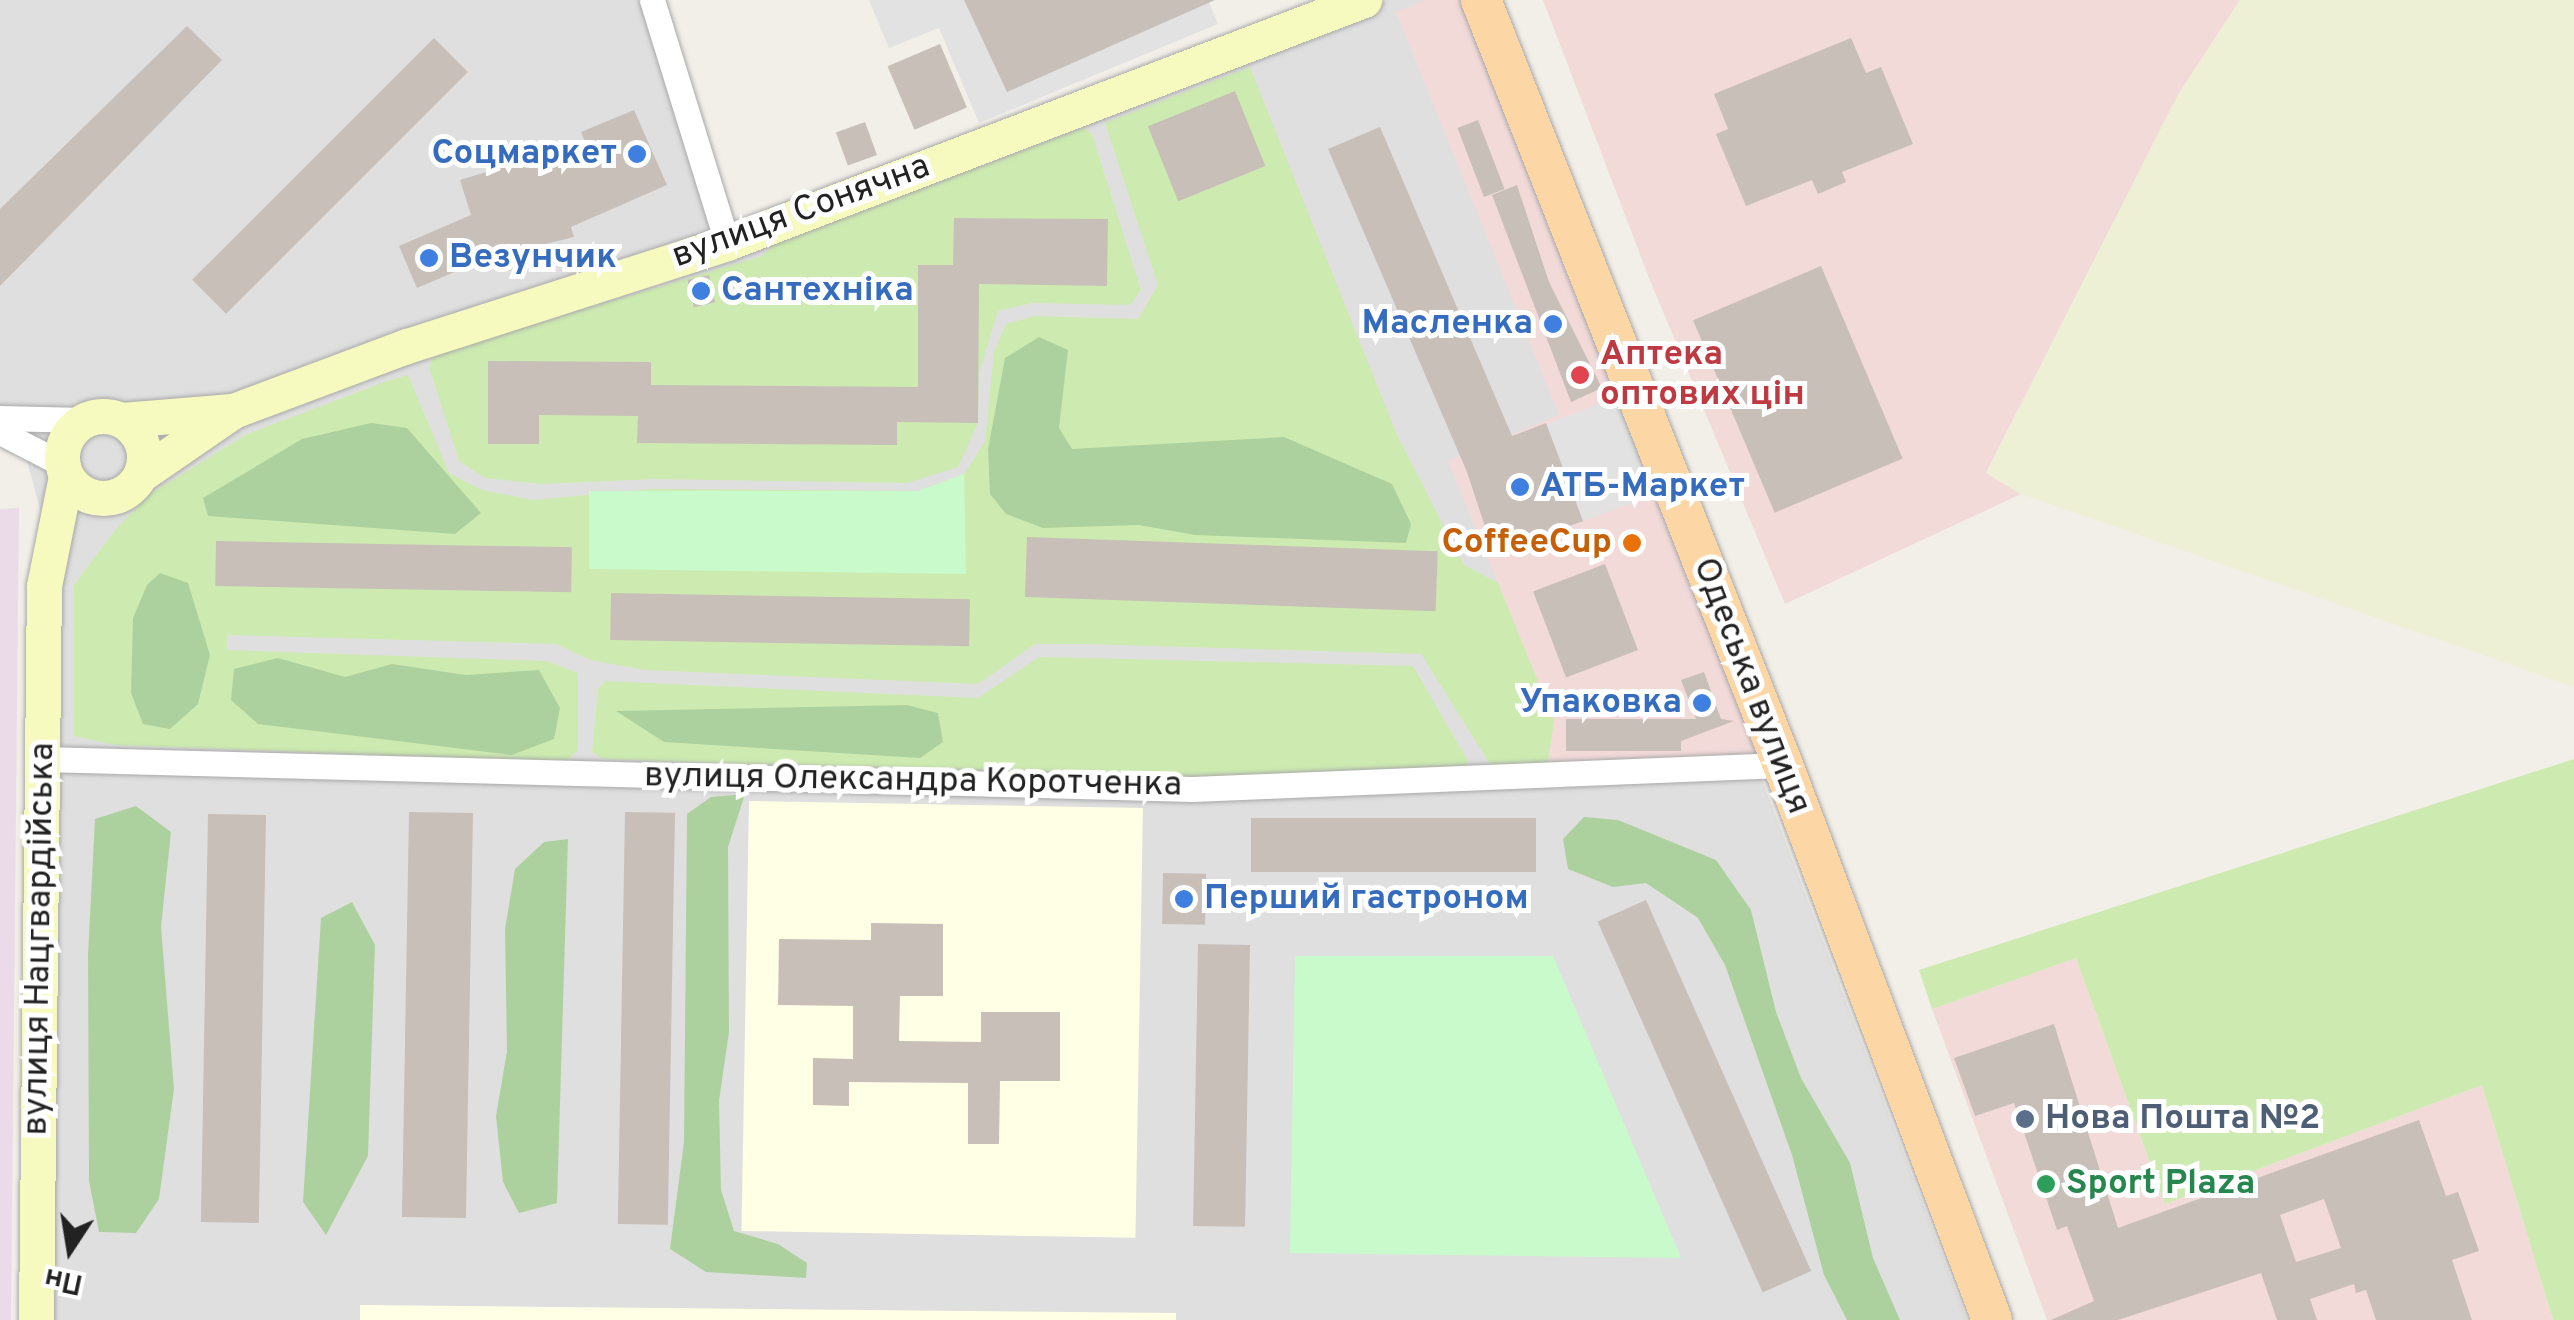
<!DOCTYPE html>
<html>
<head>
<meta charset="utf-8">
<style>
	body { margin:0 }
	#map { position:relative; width:2574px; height:1320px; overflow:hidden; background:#f2efe9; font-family:Overpass,sans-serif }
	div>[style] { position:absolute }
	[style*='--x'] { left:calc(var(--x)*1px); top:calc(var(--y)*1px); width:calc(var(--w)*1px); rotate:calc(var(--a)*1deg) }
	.residential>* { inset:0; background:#e0dfdf }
	.commercial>* { inset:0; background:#f2dad9 }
	.industrial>* { inset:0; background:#ebdbe8 }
	.education>* { inset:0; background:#ffffe5; transform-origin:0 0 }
	.farmland>* { inset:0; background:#eef0d5 }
	.grass>* { inset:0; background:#cdebb0 }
	.forest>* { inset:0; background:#add19e }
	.park>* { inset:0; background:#c8facc }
	.parking>* { inset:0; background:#e2e2e2; transform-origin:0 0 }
	.building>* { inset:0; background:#c7bfb8; transform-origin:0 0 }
	.roads { filter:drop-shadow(0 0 2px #a9a9a9) drop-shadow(0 0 2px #a9a9a9) }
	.street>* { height:25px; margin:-12.5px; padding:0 12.5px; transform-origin:12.5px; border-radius:12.5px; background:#fff }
	.secondary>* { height:35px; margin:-17.5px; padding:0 17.5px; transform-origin:17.5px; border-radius:17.5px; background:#f7fabf }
	.secondary>.ring { margin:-17.5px; padding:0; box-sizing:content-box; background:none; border:35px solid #f7fabf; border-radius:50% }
	.primary>* { height:40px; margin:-20px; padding:0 20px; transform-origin:20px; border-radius:20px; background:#fcd6a4 }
	.dots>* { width:28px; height:28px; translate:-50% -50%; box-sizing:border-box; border:5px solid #fff; border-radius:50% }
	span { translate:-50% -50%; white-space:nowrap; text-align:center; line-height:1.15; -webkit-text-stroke:10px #fff; paint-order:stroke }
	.shop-label { font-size:35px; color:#366cbe; font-weight:700 }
	.right { translate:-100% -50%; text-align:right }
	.left { translate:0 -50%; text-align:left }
	.street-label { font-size:35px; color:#222 }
	.health-label { font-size:35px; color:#be3a42; font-weight:700 }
	.food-label { font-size:35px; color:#c56008; font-weight:700 }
	.service-label { font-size:35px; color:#4e5e75; font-weight:700 }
	.leisure-label { font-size:35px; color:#27864d; font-weight:700 }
	.north { position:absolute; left:20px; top:1200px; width:100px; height:100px; -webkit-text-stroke:8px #fff; paint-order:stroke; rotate:192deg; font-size:28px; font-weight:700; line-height:40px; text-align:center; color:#222 }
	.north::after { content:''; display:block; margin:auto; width:35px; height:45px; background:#222; clip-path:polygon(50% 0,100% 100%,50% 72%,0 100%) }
</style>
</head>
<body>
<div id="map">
	<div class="residential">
		<i style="clip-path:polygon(0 0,652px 0,727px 240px,782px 214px,1387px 0,1466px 0,1967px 1320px,50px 1320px,60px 584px,22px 442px,0 438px)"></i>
	</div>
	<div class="commercial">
		<i style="clip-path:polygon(1427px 0,1463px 0,1758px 758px,1547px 768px,1554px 721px,1448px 461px,1559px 415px,1396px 12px)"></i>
		<i style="clip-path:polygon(1543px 0,2240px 0,2178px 95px,1986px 473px,2021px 494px,1785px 604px,1649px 278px)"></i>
		<i style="clip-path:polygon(2076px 958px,2165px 1204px,2482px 1085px,2553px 1320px,2047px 1320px,1932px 1009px)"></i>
	</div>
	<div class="industrial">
		<i style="clip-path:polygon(19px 508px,11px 1320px,0 1320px,0 509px)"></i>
	</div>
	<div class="education">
		<i style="left:749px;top:801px;width:394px;height:430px;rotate:1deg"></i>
		<i style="clip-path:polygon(360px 1305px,1176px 1313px,1176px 1320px,360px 1320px)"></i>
	</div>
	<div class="farmland">
		<i style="clip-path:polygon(2240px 0,2574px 0,2574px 687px,2021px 494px,1986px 473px,2178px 95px)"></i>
	</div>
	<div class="grass">
		<i style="clip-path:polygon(1250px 67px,1397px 435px,1464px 565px,1498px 583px,1554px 721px,1547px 768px,1493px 769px,1421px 654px,1085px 644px,1035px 644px,978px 684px,644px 670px,590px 660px,556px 644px,227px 635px,227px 650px,547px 661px,578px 673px,578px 750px,565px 762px,115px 745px,74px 736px,74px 585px,116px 529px,150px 494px,245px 435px,384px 382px,408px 375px,449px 473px,482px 490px,533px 500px,651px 489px,918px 491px,964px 474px,985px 442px,994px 352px,1006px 324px,1034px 316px,1138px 319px,1158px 285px,1105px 123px)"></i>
		<i style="clip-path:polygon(1083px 128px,1092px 134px,1141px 290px,1130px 305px,1031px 303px,998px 311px,979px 373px,978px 423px,958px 467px,907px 483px,654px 479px,542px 484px,485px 478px,459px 461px,429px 367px,435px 354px,762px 256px,775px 244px)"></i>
		<i style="clip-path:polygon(1039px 657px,1413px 666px,1468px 761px,1463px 772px,1215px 780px,603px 759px,592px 752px,598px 689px,606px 681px,978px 698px)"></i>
		<i style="clip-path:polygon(2574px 759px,2574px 1320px,2553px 1320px,2482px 1085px,2165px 1204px,2076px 958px,1932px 1009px,1919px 970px)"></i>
	</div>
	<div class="forest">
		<i style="clip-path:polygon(1039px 337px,1068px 350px,1059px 428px,1072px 449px,1284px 437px,1392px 484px,1411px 524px,1406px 543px,1195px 535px,1139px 525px,1043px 528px,1006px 514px,990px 494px,988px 449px,1005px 358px)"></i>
		<i style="clip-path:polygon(371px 423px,407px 428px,481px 513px,455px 534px,208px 516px,203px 498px,302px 439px)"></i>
		<i style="clip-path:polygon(160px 573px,188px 583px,210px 655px,198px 704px,170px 729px,143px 724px,131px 693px,133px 618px,147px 585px)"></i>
		<i style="clip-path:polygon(278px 658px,345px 677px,392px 664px,466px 675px,539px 670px,560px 708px,554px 739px,512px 755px,258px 724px,231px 700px,234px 669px)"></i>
		<i style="clip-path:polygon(907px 705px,938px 713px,943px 742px,920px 758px,664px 742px,616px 711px)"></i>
		<i style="clip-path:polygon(745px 794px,728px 847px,729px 1032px,719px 1101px,721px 1190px,734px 1231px,778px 1244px,807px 1263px,806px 1278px,706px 1272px,670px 1249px,684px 1142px,687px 814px,711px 797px)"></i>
		<i style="clip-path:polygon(136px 806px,171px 832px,161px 927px,174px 1089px,159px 1199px,136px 1233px,99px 1232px,89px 1181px,88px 955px,95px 819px)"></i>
		<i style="clip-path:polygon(1584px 817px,1618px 820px,1716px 860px,1751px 910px,1776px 1012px,1801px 1078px,1850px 1163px,1873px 1258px,1900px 1320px,1847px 1320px,1824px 1275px,1792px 1155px,1725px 965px,1698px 918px,1646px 883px,1613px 887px,1568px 869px,1563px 839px)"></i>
		<i style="clip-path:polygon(568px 839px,557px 1203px,519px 1213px,503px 1182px,496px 1116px,507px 1051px,505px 929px,515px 869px,544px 842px)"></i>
		<i style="clip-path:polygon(352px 902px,375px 945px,368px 1156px,326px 1235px,303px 1202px,321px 918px)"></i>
	</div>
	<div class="park">
		<i style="clip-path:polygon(964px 474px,966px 574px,589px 569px,589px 491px,918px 491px)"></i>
		<i style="clip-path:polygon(1295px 956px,1553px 956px,1681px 1258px,1290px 1253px)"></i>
	</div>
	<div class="parking">
		<i style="clip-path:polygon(869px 0,1208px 0,1218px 24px,979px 123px,939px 28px,889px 48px)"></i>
		<i style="left:1617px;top:397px;width:104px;height:76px;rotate:69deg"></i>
	</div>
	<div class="building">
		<i style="clip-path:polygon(964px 0,1215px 0,1007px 92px)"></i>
		<i style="clip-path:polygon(187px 26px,222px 60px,0 286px,0 209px)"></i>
		<i style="left:434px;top:38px;width:48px;height:342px;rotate:45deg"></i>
		<i style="clip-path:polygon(1851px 38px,1866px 73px,1881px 67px,1913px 144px,1842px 172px,1846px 182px,1818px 194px,1812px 180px,1746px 206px,1716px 134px,1728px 129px,1714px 94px)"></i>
		<i style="left:940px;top:44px;width:69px;height:57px;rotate:67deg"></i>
		<i style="left:1235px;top:91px;width:81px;height:94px;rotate:68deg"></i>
		<i style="clip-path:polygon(634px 110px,667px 185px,571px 227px,574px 237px,485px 259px,417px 288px,399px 246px,471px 215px,460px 180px,585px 142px,581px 132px)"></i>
		<i style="left:1478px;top:120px;width:74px;height:22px;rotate:69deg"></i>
		<i style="left:865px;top:122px;width:35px;height:31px;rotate:70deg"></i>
		<i style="clip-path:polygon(1380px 127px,1512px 436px,1546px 423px,1583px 521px,1494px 554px,1467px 472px,1328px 149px)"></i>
		<i style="clip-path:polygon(1517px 185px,1549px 282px,1602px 388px,1571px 402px,1492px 195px)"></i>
		<i style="clip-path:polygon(954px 218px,1108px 219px,1107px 286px,979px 284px,978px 423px,897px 422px,897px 445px,637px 443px,638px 416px,539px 415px,539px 444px,488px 444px,488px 361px,651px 362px,651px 385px,918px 387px,918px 265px,953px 265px)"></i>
		<i style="left:1821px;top:266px;width:209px;height:139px;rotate:67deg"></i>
		<i style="left:709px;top:275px;width:28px;height:22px;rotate:77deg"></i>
		<i style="left:1027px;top:537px;width:411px;height:60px;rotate:2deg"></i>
		<i style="left:216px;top:541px;width:356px;height:45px;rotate:1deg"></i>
		<i style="left:1605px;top:564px;width:92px;height:77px;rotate:69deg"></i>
		<i style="left:611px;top:593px;width:359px;height:47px;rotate:1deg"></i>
		<i style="clip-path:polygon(1704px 672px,1721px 719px,1734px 721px,1681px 741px,1681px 751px,1566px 751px,1566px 719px,1696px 719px,1681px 680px)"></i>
		<i style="left:409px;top:812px;width:64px;height:405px;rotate:1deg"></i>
		<i style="left:625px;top:812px;width:50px;height:412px;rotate:1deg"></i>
		<i style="left:208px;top:814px;width:58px;height:408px;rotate:1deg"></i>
		<i style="left:1251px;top:818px;width:285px;height:54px"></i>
		<i style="left:1163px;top:873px;width:43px;height:51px;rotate:1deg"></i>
		<i style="left:1646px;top:900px;width:406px;height:53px;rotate:66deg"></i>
		<i style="clip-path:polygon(871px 923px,943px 924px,943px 996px,900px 996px,899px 1041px,981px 1042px,981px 1012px,1060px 1012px,1060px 1081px,1000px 1081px,999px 1144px,968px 1144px,968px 1083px,849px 1082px,849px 1106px,813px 1105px,813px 1058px,853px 1059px,853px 1006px,778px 1005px,779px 939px,871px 940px)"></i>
		<i style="left:1198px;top:944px;width:52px;height:282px;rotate:1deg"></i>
		<i style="clip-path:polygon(evenodd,2054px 1024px,2118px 1228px,2419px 1120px,2446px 1196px,2458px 1192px,2479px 1251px,2452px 1260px,2472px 1320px,2376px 1320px,2366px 1290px,2356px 1293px,2354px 1284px,2310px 1299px,2317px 1320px,2277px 1320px,2261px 1273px,2118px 1320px,2051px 1320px,2094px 1301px,2067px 1226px,2057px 1230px,2014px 1103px,1975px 1116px,1954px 1058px,2054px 1024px,2324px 1199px,2341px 1248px,2296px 1262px,2280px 1215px,2324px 1199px)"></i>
	</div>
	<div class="roads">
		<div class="street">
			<i style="--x:652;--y:0;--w:254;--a:72.8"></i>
			<i style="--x:0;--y:418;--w:84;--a:1.4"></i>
			<i style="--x:0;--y:432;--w:70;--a:27.3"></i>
			<i style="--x:42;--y:759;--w:1150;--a:1.49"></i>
			<i style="--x:1192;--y:789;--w:591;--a:-2.33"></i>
		</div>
		<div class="secondary">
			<i class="ring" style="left:62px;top:416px;width:47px;height:47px"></i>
			<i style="--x:122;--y:420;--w:110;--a:-4.7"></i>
			<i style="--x:140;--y:475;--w:113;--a:-34.5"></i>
			<i style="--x:233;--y:411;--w:186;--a:-20.5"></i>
			<i style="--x:407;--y:346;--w:336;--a:-17.8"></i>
			<i style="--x:727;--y:243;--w:682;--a:-20.88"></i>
			<i style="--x:36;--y:1320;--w:734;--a:-89.38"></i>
			<i style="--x:44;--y:586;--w:112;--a:-78.7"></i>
		</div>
		<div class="primary">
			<i style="--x:1481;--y:0;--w:822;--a:68.46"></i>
			<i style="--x:1783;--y:765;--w:593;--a:69.36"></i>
		</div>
	</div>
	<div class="dots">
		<i style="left:637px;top:154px;background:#3f7fe0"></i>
		<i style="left:429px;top:258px;background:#3f7fe0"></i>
		<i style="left:701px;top:291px;background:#3f7fe0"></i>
		<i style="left:1553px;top:324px;background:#3f7fe0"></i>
		<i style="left:1580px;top:375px;background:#e0444e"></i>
		<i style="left:1520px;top:487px;background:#3f7fe0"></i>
		<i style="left:1632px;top:543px;background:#e8710a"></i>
		<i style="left:1702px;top:703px;background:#3f7fe0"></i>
		<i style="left:1184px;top:899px;background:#3f7fe0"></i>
		<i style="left:2025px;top:1119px;background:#5c6f8a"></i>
		<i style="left:2046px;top:1184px;background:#2e9e5b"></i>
	</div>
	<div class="shop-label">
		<span class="right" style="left:617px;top:154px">Соцмаркет</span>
		<span class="left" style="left:449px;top:258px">Везунчик</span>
		<span class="left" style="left:721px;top:291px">Сантехніка</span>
		<span class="right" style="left:1533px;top:324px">Масленка</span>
		<span class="left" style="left:1540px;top:487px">АТБ-Маркет</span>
		<span class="right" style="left:1682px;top:703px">Упаковка</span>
		<span class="left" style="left:1204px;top:899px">Перший гастроном</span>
	</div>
	<div class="street-label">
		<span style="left:801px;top:212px;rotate:-20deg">вулиця Сонячна</span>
		<span style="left:1751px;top:686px;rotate:69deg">Одеська вулиця</span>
		<span style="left:913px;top:781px;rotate:1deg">вулиця Олександра Коротченка</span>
		<span style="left:40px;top:939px;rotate:-89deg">вулиця Нацгвардійська</span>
	</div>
	<div class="health-label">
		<span class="left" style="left:1600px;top:375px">Аптека<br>оптових цін</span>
	</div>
	<div class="food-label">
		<span class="right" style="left:1612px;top:543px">CoffeeCup</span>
	</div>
	<div class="service-label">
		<span class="left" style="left:2045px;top:1119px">Нова Пошта №2</span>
	</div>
	<div class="leisure-label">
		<span class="left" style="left:2066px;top:1184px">Sport Plaza</span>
	</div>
	<div class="north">Пн</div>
</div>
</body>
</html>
